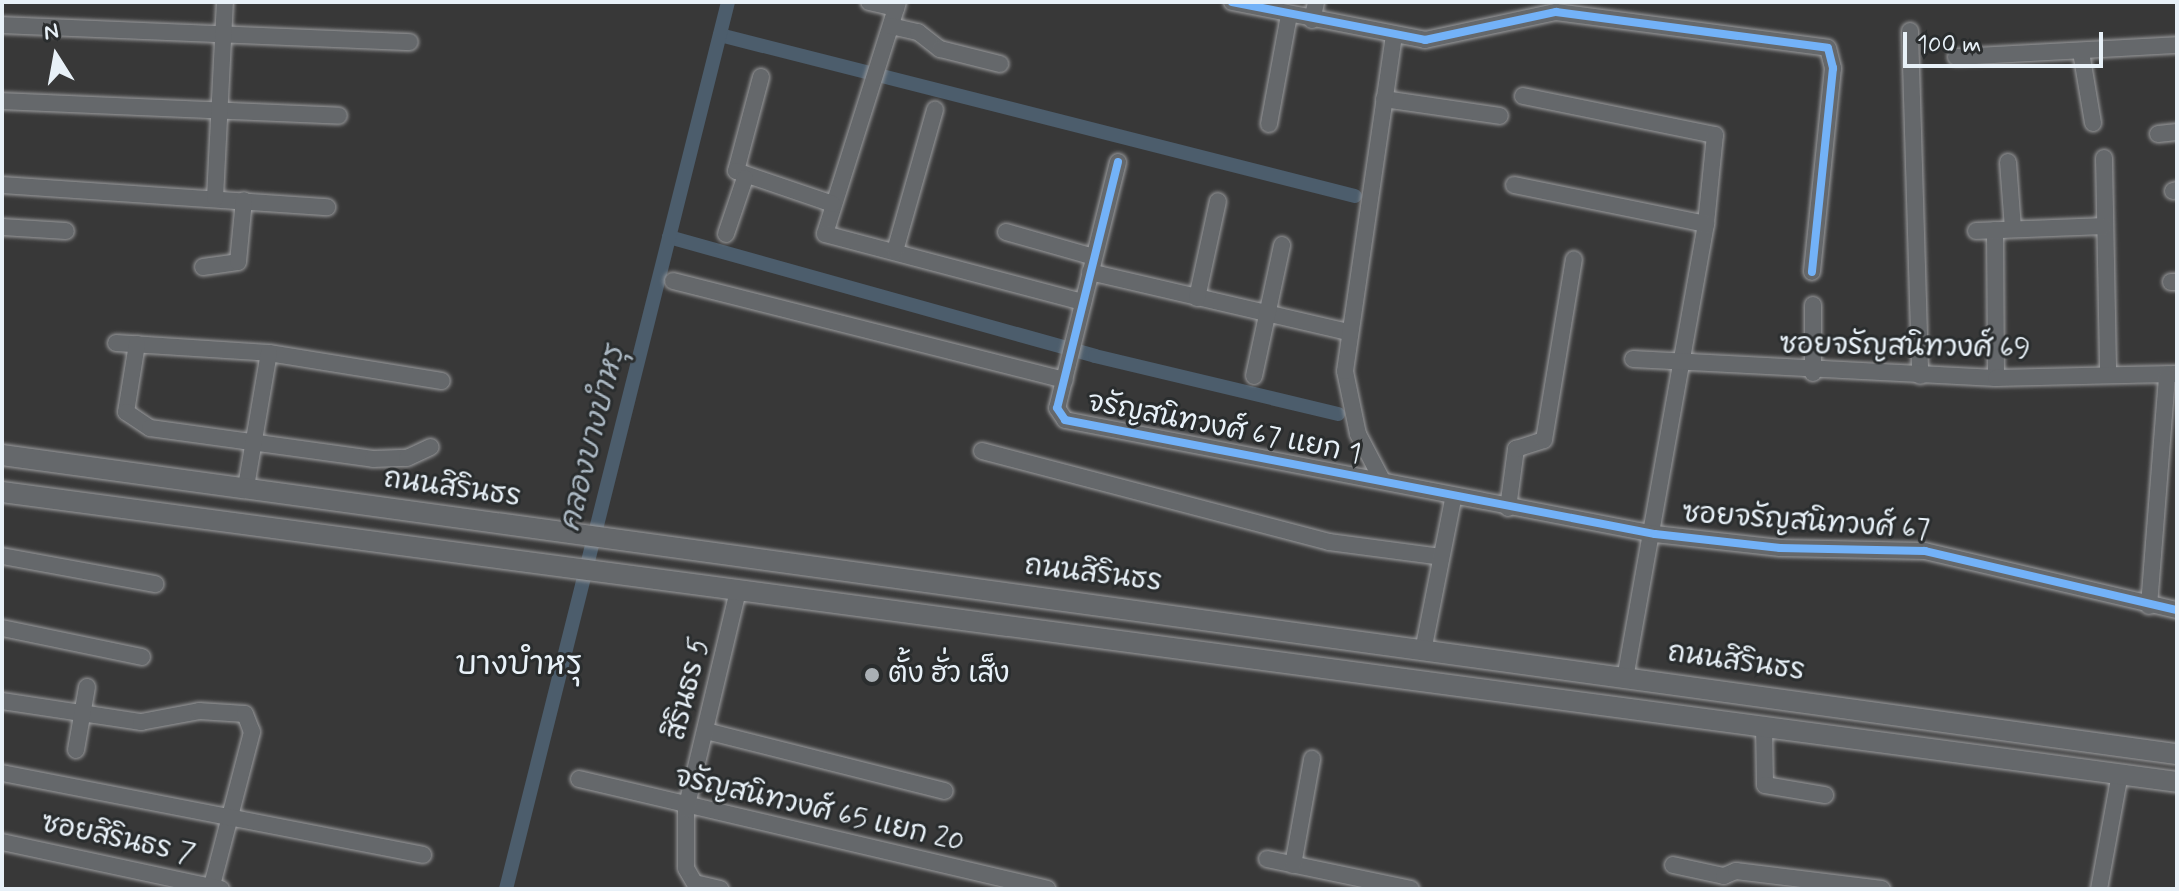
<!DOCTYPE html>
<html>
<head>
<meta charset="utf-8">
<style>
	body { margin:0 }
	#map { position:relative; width:2179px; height:891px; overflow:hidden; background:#383838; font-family:Mynerve,"Playpen Sans Thai",sans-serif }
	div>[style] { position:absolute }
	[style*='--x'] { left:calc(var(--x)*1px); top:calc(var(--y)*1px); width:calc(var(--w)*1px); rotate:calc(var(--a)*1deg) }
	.canal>* { height:14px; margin:-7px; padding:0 7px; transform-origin:7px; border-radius:7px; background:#4c5d6c }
	.roads { filter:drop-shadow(0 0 2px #9c9d9f) drop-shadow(0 0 2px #9c9d9f) }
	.minor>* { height:16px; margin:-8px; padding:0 8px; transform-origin:8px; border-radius:8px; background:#65686b }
	.major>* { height:20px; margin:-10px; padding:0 10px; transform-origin:10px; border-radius:10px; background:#65686b }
	.cycleway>* { height:8px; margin:-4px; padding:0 4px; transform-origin:4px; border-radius:4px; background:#73b2f8 }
	.dots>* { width:22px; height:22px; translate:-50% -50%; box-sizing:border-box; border:4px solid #2a2d2e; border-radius:50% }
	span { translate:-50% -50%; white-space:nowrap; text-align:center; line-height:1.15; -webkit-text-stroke:6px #2a2d2e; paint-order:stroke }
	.street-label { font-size:28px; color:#e8f1f8 }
	.poi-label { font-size:28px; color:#e8f1f8 }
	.left { translate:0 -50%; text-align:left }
	.water-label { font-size:30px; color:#aab7c2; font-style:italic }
	.quarter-label { font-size:32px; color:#e8f1f8 }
	.frame { position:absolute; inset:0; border:4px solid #e8f1f8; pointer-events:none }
	.north { position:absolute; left:16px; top:16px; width:80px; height:80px; -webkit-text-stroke:6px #2a2d2e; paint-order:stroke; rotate:349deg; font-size:22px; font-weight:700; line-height:32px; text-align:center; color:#e8f1f8 }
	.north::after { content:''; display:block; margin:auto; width:28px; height:36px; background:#e8f1f8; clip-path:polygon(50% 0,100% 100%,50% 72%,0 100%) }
	.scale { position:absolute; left:1903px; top:32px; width:200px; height:36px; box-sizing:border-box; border:4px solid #e8f1f8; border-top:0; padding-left:10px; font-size:24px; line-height:28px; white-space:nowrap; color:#e8f1f8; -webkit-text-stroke:6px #2a2d2e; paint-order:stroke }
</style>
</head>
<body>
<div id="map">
	<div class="canal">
		<i style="--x:720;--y:35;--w:655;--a:14.23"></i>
		<i style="--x:669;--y:237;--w:442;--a:15.6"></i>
		<i style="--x:1095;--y:356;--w:250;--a:13.4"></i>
		<i style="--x:506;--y:889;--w:914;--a:-75.95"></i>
	</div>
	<div class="roads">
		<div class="minor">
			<i style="--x:869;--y:2;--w:28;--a:13"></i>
			<i style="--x:898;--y:2;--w:243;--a:107.5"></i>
			<i style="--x:825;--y:234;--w:267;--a:14.8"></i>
			<i style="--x:1232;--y:2;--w:197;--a:11.1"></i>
			<i style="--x:1425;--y:40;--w:134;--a:-12.1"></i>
			<i style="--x:1556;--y:12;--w:274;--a:7.5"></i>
			<i style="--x:1828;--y:48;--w:21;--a:76"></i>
			<i style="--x:1833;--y:68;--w:205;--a:95.9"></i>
			<i style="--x:1312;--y:20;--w:18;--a:-77"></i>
			<i style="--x:2;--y:25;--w:408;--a:2.4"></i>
			<i style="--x:891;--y:26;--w:28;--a:13"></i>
			<i style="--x:918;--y:32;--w:28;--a:38"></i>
			<i style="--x:940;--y:49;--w:62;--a:14"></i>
			<i style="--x:1910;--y:31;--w:345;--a:88.3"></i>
			<i style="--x:2081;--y:52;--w:72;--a:80.4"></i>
			<i style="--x:1956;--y:57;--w:221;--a:-3.1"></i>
			<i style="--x:761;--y:77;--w:97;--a:104.9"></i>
			<i style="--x:736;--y:171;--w:102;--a:18.8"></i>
			<i style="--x:1523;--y:96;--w:196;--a:11.5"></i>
			<i style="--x:1715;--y:135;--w:89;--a:95.8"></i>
			<i style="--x:1706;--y:224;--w:458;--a:100.1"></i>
			<i style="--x:1384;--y:99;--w:117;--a:8.3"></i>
			<i style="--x:2;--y:101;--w:337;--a:2.5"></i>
			<i style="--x:1269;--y:124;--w:111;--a:-79.6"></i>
			<i style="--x:2158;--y:134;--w:19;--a:-6"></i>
			<i style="--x:2104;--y:158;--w:216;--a:88.9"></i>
			<i style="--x:1118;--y:162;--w:253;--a:103.9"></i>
			<i style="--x:1057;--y:408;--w:14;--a:56"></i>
			<i style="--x:1065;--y:420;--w:601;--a:10.94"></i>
			<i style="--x:1655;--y:534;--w:126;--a:6.4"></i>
			<i style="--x:1780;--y:548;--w:145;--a:1.2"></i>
			<i style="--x:1925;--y:551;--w:259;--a:13.2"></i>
			<i style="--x:2008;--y:162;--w:67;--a:85.7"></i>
			<i style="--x:2;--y:185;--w:326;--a:3.9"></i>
			<i style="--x:1514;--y:185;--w:196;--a:11.5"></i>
			<i style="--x:2173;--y:191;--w:4;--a:-14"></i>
			<i style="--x:215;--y:198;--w:196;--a:-87.1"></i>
			<i style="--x:2;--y:227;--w:64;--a:3.6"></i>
			<i style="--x:1995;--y:230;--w:148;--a:89.6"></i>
			<i style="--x:1976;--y:231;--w:128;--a:-2.2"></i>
			<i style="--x:1006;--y:232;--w:91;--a:15.9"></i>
			<i style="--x:726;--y:234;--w:59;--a:-71.3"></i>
			<i style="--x:895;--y:251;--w:147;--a:-74.2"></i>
			<i style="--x:203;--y:267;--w:35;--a:-8"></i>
			<i style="--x:238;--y:262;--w:62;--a:-84.5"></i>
			<i style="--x:1090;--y:272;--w:264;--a:13.1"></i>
			<i style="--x:673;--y:281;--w:404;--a:14.2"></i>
			<i style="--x:2171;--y:282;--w:6;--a:0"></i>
			<i style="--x:1197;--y:298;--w:99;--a:-77.8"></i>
			<i style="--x:116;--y:343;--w:153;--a:3.7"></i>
			<i style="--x:269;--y:353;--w:175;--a:9.2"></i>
			<i style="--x:137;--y:344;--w:69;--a:99.2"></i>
			<i style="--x:126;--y:412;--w:29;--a:34"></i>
			<i style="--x:150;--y:428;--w:225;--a:7.9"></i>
			<i style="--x:373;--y:459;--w:34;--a:-2"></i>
			<i style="--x:407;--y:458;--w:26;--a:-25"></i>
			<i style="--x:1633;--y:359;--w:363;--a:3"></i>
			<i style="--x:1996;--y:378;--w:181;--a:-1.3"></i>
			<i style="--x:1813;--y:373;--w:68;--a:-90"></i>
			<i style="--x:1254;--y:376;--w:134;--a:-77.9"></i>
			<i style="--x:982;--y:451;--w:359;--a:14.7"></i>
			<i style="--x:1329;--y:542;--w:113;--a:7.6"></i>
			<i style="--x:1382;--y:480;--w:52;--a:-117.6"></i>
			<i style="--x:1358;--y:434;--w:64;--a:-101.7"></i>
			<i style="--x:1345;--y:371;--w:339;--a:-81.7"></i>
			<i style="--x:246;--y:487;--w:136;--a:-80.3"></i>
			<i style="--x:1508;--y:508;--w:60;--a:-82.3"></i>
			<i style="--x:1516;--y:449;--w:29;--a:-18"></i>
			<i style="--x:1544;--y:440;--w:183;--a:-80.6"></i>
			<i style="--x:2;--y:556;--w:156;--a:10.4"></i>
			<i style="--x:2149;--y:606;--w:232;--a:-85.5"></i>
			<i style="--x:2;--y:628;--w:143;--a:11.7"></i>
			<i style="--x:1424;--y:646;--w:149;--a:-78.8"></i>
			<i style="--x:2;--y:701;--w:141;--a:8.6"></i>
			<i style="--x:141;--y:722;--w:59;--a:-10.7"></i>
			<i style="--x:199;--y:711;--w:46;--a:3.7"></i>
			<i style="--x:245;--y:714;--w:19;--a:69"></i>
			<i style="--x:252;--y:732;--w:159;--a:104.6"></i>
			<i style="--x:1764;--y:726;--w:59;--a:89"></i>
			<i style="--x:1765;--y:785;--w:61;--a:9.5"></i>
			<i style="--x:706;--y:731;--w:246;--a:14.1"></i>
			<i style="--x:76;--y:750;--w:64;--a:-80.1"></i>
			<i style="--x:2;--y:773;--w:429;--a:11"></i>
			<i style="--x:579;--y:779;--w:481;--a:13.2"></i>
			<i style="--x:2;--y:842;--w:224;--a:12.1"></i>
			<i style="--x:1267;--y:859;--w:147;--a:11.8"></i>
			<i style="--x:1293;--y:865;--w:108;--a:-79.8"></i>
			<i style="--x:1673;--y:865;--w:52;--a:12.2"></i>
			<i style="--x:1724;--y:876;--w:13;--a:-23"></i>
			<i style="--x:1736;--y:871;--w:147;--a:7"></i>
			<i style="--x:699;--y:884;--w:22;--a:13"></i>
			<i style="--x:698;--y:889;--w:24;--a:-120"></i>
			<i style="--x:686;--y:868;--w:59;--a:-90"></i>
			<i style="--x:686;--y:809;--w:224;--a:-76.6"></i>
			<i style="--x:2099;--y:889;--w:117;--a:-79.7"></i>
		</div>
		<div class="major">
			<i style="--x:2;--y:455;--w:2195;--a:7.83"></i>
			<i style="--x:2;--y:492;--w:2194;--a:7.59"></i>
		</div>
	</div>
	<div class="cycleway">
		<i style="--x:1232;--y:2;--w:197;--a:11.1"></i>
		<i style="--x:1425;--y:40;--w:134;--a:-12.1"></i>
		<i style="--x:1556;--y:12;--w:274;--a:7.5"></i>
		<i style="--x:1828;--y:48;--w:21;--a:76"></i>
		<i style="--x:1833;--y:68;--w:205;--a:95.9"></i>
		<i style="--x:1118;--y:162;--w:253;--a:103.9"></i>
		<i style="--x:1057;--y:408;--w:14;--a:56"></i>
		<i style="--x:1065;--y:420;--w:601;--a:10.94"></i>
		<i style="--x:1655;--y:534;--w:126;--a:6.4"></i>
		<i style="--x:1780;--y:548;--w:145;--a:1.2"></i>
		<i style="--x:1925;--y:551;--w:259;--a:13.2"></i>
	</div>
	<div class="dots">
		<i style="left:872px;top:675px;background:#aab0b5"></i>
	</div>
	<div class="street-label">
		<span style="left:1905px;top:348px;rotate:1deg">ซอยจรัญสนิทวงศ์ 69</span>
		<span style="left:1224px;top:429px;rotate:11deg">จรัญสนิทวงศ์ 67 แยก 1</span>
		<span style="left:452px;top:489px;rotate:8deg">ถนนสิรินธร</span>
		<span style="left:1806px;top:523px;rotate:4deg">ซอยจรัญสนิทวงศ์ 67</span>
		<span style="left:1093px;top:575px;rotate:7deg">ถนนสิรินธร</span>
		<span style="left:1736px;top:663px;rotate:8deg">ถนนสิรินธร</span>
		<span style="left:689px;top:689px;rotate:-76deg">สิรินธร 5</span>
		<span style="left:819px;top:811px;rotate:13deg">จรัญสนิทวงศ์ 65 แยก 20</span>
		<span style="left:118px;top:840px;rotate:12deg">ซอยสิรินธร 7</span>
	</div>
	<div class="poi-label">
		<span class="left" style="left:888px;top:675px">ตั้ง ฮั่ว เส็ง</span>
	</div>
	<div class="water-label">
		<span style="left:593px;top:439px;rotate:-76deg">คลองบางบำหรุ</span>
	</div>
	<div class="quarter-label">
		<span style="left:519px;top:665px">บางบำหรุ</span>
	</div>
	<div class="frame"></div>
	<div class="north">N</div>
	<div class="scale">100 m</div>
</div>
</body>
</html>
